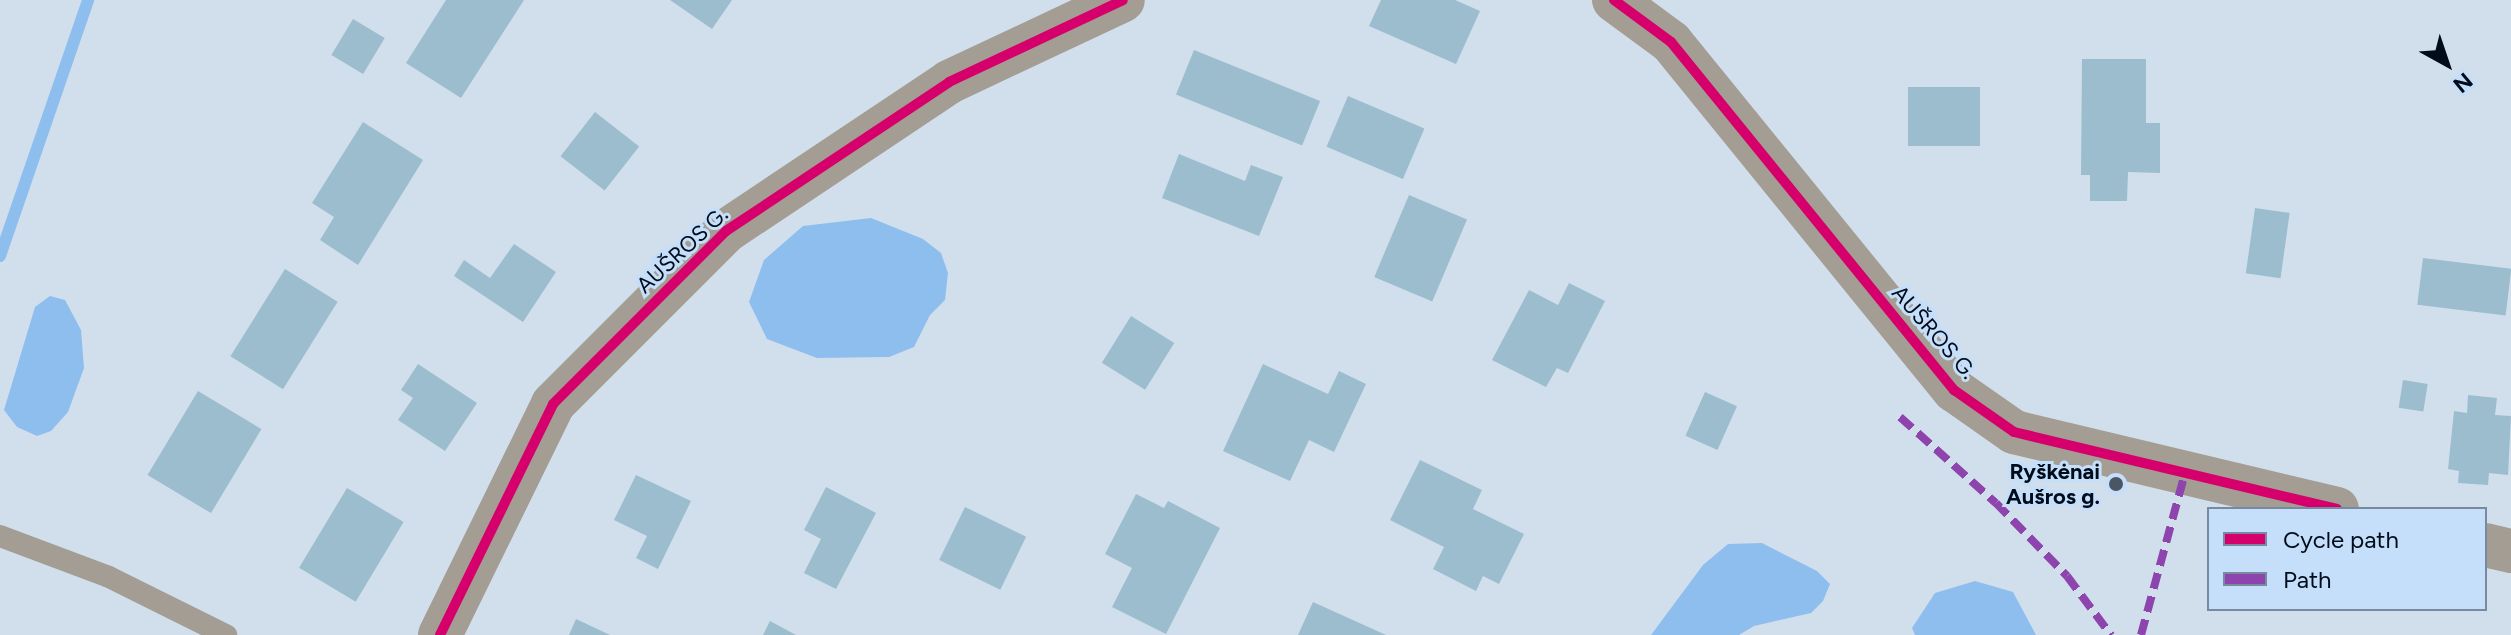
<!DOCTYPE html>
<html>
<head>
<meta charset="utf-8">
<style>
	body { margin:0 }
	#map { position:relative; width:2511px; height:635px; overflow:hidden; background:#d1dfed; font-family:Figtree,sans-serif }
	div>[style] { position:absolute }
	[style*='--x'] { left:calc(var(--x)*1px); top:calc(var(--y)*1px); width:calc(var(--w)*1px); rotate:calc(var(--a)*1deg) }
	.water>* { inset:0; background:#8ebeee }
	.stream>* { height:12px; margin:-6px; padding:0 6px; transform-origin:6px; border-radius:6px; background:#8ebeee }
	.building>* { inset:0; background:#9bbdce; transform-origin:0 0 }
	.lane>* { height:22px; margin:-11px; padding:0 11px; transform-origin:11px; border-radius:11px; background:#a49d93 }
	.street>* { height:44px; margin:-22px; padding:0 22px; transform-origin:22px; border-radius:22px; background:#a49d93 }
	.quiet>* { height:8px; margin-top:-4px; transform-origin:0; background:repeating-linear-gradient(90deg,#8e44ad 0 16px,transparent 0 24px) }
	.cycleway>* { height:10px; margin:-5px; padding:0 5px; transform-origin:5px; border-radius:5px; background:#d6006c }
	.dots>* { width:22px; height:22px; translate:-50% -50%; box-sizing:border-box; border:4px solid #c5def9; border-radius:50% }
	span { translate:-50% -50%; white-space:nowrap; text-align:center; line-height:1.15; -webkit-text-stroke:6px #c5def9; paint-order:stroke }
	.street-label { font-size:22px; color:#010c1b }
	.poi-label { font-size:22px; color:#010c1b; font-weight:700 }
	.right { translate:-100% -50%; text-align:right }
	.legend { position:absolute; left:2207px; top:507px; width:280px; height:104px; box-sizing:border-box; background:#c5def9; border:2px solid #778aa0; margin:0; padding:10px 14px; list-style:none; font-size:24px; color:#010c1b }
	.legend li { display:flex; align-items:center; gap:16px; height:40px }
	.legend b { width:40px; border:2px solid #778aa0 }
	.north { position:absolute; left:2407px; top:24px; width:80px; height:80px; -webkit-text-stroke:6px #c5def9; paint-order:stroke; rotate:140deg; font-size:22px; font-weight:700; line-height:32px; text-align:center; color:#010c1b }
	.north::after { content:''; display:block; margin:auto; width:28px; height:36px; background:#010c1b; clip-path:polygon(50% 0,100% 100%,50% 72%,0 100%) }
</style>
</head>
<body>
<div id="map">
	<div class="water">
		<i style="clip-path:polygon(871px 218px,923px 239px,941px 253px,948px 273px,945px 300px,930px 315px,914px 347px,889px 357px,817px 358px,767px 339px,749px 302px,764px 260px,803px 226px)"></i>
		<i style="clip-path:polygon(50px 296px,65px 300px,81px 330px,84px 368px,68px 412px,51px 431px,37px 436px,17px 427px,4px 410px,35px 307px)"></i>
		<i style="clip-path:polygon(1762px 543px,1817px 571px,1830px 584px,1823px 601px,1811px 613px,1754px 626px,1739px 635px,1651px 635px,1703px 565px,1728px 544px)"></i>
		<i style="clip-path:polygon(1975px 581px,2013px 592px,2036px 635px,1915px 635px,1912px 628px,1935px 593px)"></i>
	</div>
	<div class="stream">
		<i style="--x:0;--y:256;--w:271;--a:-71"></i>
	</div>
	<div class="building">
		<i style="clip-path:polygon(446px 0,524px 0,461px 98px,406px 63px)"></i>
		<i style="clip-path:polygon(670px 0,732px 0,712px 29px)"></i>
		<i style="clip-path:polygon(1381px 0,1455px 0,1480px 11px,1456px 64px,1369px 26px)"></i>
		<i style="left:353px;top:19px;width:37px;height:42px;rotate:31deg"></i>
		<i style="left:1194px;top:50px;width:136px;height:48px;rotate:22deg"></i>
		<i style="clip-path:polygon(2082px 59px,2146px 59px,2146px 123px,2160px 123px,2160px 173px,2128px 172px,2127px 201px,2090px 201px,2090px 175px,2081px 175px)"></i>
		<i style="left:1980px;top:87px;width:59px;height:72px;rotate:90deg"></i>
		<i style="left:1348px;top:96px;width:83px;height:55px;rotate:23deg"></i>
		<i style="left:595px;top:112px;width:56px;height:56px;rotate:38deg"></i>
		<i style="clip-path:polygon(363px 122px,423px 160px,358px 265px,320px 240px,334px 217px,312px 203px)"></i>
		<i style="clip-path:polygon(1179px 154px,1245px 181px,1251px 165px,1283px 177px,1259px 236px,1162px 198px)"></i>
		<i style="left:1409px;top:195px;width:63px;height:89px;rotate:23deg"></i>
		<i style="left:2255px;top:208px;width:35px;height:66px;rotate:8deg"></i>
		<i style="clip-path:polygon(514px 244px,556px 272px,523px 322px,454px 276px,464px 260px,490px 278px)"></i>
		<i style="left:2423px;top:258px;width:89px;height:47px;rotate:7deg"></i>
		<i style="left:285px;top:269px;width:62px;height:103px;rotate:32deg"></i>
		<i style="clip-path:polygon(1569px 283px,1605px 301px,1568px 373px,1557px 368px,1546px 387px,1492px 360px,1529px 290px,1558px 305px)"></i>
		<i style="left:1131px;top:316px;width:51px;height:55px;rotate:32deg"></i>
		<i style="clip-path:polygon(418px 364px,477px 403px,445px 451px,398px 420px,413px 398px,401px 390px)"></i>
		<i style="clip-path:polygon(1263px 364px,1328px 394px,1339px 371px,1366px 384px,1334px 452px,1309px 440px,1290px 481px,1223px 451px)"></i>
		<i style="left:2403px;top:380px;width:25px;height:28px;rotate:9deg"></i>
		<i style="left:198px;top:391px;width:74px;height:98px;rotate:31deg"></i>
		<i style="left:1705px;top:392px;width:35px;height:48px;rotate:24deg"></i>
		<i style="clip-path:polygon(2468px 395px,2497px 398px,2495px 415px,2511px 416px,2508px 475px,2489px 473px,2488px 485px,2458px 483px,2459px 471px,2448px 469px,2454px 411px,2467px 413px)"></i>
		<i style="clip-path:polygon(1420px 460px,1482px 490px,1473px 509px,1524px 534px,1499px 584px,1483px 576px,1476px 591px,1433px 569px,1444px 547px,1390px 520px)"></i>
		<i style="clip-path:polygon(636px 475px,691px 501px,658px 569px,636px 558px,647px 536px,614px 520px)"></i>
		<i style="clip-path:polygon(826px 487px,876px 513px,836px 589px,804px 573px,821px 539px,804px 530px)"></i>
		<i style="left:347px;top:488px;width:66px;height:93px;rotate:31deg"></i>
		<i style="clip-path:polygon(1136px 494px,1164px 508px,1168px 501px,1220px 528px,1166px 634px,1112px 607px,1132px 568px,1105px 554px)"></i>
		<i style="left:965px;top:507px;width:68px;height:59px;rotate:26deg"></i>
		<i style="clip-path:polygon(1313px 602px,1386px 635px,1298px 635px)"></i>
		<i style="clip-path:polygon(576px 619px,610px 635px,569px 635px)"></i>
		<i style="clip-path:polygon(770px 621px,796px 635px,763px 635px)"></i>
	</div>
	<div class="lane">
		<i style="--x:0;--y:536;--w:116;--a:20.6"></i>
		<i style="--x:109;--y:577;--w:131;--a:26.4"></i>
	</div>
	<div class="street">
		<i style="--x:1614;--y:0;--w:71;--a:36.4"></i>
		<i style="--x:1671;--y:42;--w:449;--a:50.9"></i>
		<i style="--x:1954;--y:390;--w:73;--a:35"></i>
		<i style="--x:2014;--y:432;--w:332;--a:13.4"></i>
		<i style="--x:2485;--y:545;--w:27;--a:13"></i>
		<i style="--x:440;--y:635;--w:257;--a:-63.9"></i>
		<i style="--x:553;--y:404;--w:245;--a:-45"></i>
		<i style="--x:726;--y:231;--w:268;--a:-33.7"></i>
		<i style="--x:949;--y:82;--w:192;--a:-25.2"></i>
	</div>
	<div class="quiet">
		<i style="--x:1900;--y:417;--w:129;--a:41.9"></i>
		<i style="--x:1996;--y:503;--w:102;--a:45.8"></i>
		<i style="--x:2067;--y:576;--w:74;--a:53.3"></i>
		<i style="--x:2141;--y:635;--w:168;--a:-74.8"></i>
	</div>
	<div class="cycleway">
		<i style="--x:1614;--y:0;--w:71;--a:36.4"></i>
		<i style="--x:1671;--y:42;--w:449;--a:50.9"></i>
		<i style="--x:1954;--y:390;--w:73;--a:35"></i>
		<i style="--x:2014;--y:432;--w:332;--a:13.4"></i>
		<i style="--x:440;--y:635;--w:257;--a:-63.9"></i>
		<i style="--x:553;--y:404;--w:245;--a:-45"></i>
		<i style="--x:726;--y:231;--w:268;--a:-33.7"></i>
		<i style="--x:949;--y:82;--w:192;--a:-25.2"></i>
	</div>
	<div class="dots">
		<i style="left:2116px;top:484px;background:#4a5664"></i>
	</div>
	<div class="street-label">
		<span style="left:682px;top:250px;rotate:-43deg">AUŠROS G.</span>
		<span style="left:1934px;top:332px;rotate:49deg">AUŠROS G.</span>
	</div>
	<div class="poi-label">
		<span class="right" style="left:2100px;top:484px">Ryškėnai<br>Aušros g.</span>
	</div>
	<ul class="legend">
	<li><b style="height:10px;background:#d6006c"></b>Cycle path</li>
	<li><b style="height:10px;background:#8e44ad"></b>Path</li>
	</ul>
	<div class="north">N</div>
</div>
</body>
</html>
